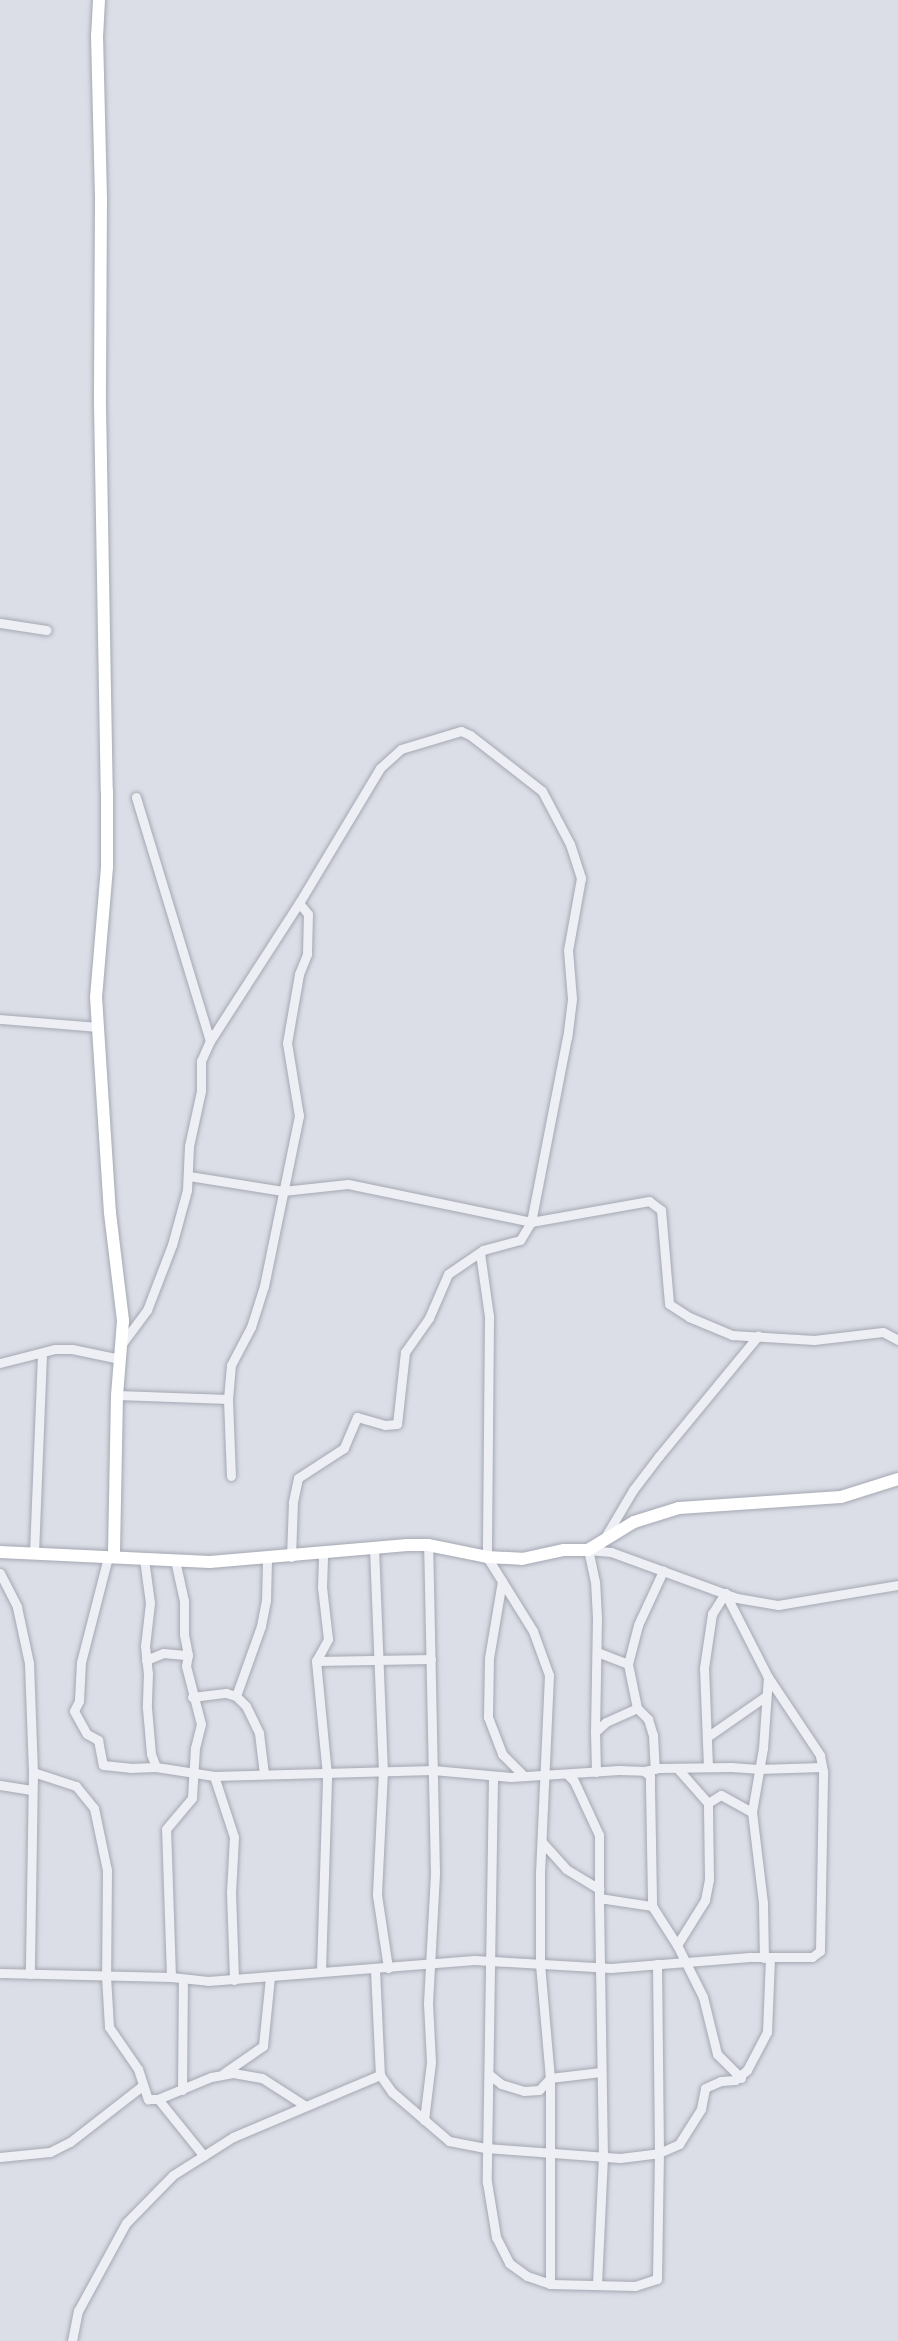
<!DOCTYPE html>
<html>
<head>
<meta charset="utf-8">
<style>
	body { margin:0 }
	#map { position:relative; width:898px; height:2341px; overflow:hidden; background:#dbdee6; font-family:"Golos Text",sans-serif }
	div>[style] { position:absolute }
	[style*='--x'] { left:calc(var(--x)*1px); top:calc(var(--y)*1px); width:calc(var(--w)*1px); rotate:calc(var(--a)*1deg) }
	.roads { filter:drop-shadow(0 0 2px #a4a8b3) drop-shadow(0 0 2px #a4a8b3) }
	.minor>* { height:9px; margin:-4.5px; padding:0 4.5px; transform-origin:4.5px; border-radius:4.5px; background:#eeeff4 }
	.major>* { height:12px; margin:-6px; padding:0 6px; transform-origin:6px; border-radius:6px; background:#fff }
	span { translate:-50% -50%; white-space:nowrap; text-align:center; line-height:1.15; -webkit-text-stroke:4.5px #eaedf4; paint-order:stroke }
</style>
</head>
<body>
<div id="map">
	<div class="roads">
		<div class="minor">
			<i style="--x:0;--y:623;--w:47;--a:8.7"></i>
			<i style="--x:0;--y:1019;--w:97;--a:4.7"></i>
			<i style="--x:210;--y:1041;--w:164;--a:-57.2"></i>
			<i style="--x:299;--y:903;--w:157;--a:-59"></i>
			<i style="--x:380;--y:768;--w:28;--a:-42"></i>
			<i style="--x:401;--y:749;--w:63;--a:-16.7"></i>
			<i style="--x:461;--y:731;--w:10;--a:24"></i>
			<i style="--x:470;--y:735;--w:91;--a:37.9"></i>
			<i style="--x:542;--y:791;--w:60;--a:62.2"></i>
			<i style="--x:570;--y:844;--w:36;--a:72"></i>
			<i style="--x:581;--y:878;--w:73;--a:100.2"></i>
			<i style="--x:568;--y:950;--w:49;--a:85.3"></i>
			<i style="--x:572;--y:999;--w:38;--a:97"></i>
			<i style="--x:567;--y:1037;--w:188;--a:101"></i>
			<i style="--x:531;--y:1222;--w:21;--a:121"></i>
			<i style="--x:520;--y:1240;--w:38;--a:165"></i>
			<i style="--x:483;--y:1250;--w:42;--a:145.6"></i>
			<i style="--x:448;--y:1274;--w:48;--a:113.4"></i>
			<i style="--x:429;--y:1318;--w:42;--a:125.2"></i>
			<i style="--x:405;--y:1352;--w:72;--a:96.3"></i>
			<i style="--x:397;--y:1424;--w:12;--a:175"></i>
			<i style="--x:385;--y:1425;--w:29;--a:-164"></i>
			<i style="--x:357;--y:1417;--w:34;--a:113"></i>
			<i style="--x:344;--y:1448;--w:55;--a:146.9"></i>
			<i style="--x:298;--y:1478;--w:25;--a:102"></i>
			<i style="--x:293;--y:1502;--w:55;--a:92.1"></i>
			<i style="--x:189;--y:1176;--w:95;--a:9.1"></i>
			<i style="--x:283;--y:1191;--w:65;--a:-6.1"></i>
			<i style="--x:348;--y:1184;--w:187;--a:11.7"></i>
			<i style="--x:531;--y:1222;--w:120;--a:-10.1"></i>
			<i style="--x:649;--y:1201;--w:15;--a:37"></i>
			<i style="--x:661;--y:1210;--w:94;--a:85.1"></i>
			<i style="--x:669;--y:1304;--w:24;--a:33"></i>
			<i style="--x:689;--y:1317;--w:47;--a:22.7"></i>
			<i style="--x:732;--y:1335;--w:82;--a:3.5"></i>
			<i style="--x:814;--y:1340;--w:69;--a:-6.6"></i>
			<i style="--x:883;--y:1332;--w:17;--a:28"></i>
			<i style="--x:480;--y:1253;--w:64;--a:81.9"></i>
			<i style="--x:489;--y:1316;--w:241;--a:90.5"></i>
			<i style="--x:487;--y:1557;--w:87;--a:58.1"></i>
			<i style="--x:533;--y:1631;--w:47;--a:70"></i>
			<i style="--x:549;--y:1675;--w:199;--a:92.6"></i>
			<i style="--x:540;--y:1874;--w:90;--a:90"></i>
			<i style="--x:540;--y:1964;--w:114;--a:85"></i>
			<i style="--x:550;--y:2078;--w:206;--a:90"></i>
			<i style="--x:121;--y:1345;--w:44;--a:-53.4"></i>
			<i style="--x:147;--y:1310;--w:70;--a:-69"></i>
			<i style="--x:172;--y:1245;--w:57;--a:-74.7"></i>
			<i style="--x:187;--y:1190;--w:44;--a:-87.4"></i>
			<i style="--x:189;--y:1146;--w:56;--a:-77.7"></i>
			<i style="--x:201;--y:1091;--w:30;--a:-90"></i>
			<i style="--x:201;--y:1061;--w:22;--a:-66"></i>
			<i style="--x:210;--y:1041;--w:255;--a:-106.9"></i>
			<i style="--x:0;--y:1363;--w:57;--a:-14.3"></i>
			<i style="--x:55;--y:1349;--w:17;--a:0"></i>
			<i style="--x:72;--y:1349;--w:49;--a:11.8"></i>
			<i style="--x:117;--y:1395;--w:111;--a:2.1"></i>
			<i style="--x:228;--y:1399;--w:77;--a:87.8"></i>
			<i style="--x:228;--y:1399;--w:34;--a:-85"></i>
			<i style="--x:231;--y:1365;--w:43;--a:-62.2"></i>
			<i style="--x:251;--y:1327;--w:43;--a:-72.4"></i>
			<i style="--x:264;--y:1286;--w:174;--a:-78.4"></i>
			<i style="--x:299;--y:1116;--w:74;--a:-99.3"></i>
			<i style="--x:287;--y:1043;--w:70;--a:-80.1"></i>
			<i style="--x:299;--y:974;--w:22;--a:-68"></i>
			<i style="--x:307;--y:954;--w:40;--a:-88.6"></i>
			<i style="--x:308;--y:914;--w:14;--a:-129"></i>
			<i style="--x:604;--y:1539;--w:57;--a:-59.4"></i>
			<i style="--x:633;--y:1490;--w:43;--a:-52.6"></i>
			<i style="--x:659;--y:1456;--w:156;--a:-50.5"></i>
			<i style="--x:374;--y:1548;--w:223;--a:87.7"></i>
			<i style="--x:383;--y:1771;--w:124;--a:92.8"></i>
			<i style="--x:377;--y:1895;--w:74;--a:81.4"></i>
			<i style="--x:34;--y:1553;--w:200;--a:-87.7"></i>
			<i style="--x:108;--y:1557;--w:108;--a:104.4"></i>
			<i style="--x:81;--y:1662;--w:39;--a:93"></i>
			<i style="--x:79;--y:1701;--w:11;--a:117"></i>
			<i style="--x:74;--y:1711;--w:26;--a:61"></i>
			<i style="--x:87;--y:1734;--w:13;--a:29"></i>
			<i style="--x:98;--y:1740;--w:25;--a:79"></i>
			<i style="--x:103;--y:1765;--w:27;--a:6"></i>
			<i style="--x:130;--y:1768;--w:26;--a:-2"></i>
			<i style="--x:156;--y:1767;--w:59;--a:8.8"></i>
			<i style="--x:214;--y:1776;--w:219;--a:-1.6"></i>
			<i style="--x:433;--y:1770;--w:78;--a:5.1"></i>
			<i style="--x:511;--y:1777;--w:108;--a:-3.7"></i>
			<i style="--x:619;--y:1770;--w:25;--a:2"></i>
			<i style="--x:644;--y:1771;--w:8;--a:40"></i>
			<i style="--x:650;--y:1776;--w:10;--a:90"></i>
			<i style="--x:650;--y:1786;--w:120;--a:89"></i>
			<i style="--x:144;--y:1559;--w:44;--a:82.2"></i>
			<i style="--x:150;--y:1603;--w:43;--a:96.6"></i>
			<i style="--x:145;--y:1646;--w:27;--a:84"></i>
			<i style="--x:148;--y:1673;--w:35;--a:92"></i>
			<i style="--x:147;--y:1708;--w:46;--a:85"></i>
			<i style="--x:151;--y:1754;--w:14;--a:69"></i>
			<i style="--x:0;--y:1573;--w:38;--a:63"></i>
			<i style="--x:17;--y:1607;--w:57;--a:77.9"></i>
			<i style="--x:29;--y:1663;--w:109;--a:87.9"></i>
			<i style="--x:33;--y:1772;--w:202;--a:90.9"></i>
			<i style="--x:502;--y:1581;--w:78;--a:99.6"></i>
			<i style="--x:489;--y:1658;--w:59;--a:91"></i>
			<i style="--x:488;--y:1717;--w:40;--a:69"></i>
			<i style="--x:502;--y:1754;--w:31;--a:45"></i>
			<i style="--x:725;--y:1593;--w:94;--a:62.9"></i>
			<i style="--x:768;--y:1677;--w:71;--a:94"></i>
			<i style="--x:763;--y:1748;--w:65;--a:99.8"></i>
			<i style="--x:597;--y:1652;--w:33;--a:21"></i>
			<i style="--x:146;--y:1660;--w:18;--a:-22"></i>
			<i style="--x:163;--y:1653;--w:25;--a:5"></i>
			<i style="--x:316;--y:1661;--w:115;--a:-1"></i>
			<i style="--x:236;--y:1696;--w:74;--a:-70.3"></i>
			<i style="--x:261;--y:1626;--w:25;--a:-79"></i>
			<i style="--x:266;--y:1601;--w:42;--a:-88.6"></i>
			<i style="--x:192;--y:1697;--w:34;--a:-7"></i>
			<i style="--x:226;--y:1693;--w:10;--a:17"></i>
			<i style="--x:236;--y:1696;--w:14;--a:45"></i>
			<i style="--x:246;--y:1706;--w:30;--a:64"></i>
			<i style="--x:259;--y:1733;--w:41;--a:83"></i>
			<i style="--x:637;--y:1708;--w:16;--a:45"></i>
			<i style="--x:648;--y:1719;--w:17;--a:73"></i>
			<i style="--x:653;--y:1735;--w:34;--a:87"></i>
			<i style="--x:595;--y:1732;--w:114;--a:-89"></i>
			<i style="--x:597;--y:1618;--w:36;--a:-93"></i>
			<i style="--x:595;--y:1582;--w:33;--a:-102"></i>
			<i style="--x:588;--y:1550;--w:23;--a:5"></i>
			<i style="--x:611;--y:1552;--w:134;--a:20.1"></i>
			<i style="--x:737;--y:1598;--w:42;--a:9.7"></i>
			<i style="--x:778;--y:1605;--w:122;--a:-9.5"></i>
			<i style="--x:707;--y:1737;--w:72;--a:-34.8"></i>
			<i style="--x:708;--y:1767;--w:99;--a:-92.3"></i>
			<i style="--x:704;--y:1668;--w:55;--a:-81.6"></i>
			<i style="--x:712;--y:1614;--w:25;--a:-58"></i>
			<i style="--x:644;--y:1771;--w:16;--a:-11"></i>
			<i style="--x:660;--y:1768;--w:71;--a:-0.8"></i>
			<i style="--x:731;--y:1767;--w:27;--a:4"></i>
			<i style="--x:758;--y:1769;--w:64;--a:-1.8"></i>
			<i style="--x:33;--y:1772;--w:45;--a:18"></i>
			<i style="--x:76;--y:1786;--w:28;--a:51"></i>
			<i style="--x:94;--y:1808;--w:63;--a:78.2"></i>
			<i style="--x:107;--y:1870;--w:106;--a:90.5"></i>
			<i style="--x:106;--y:1976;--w:51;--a:86.6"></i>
			<i style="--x:109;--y:2027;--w:51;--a:55.4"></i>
			<i style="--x:138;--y:2069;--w:32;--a:72"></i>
			<i style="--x:148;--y:2099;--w:10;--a:0"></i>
			<i style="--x:158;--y:2099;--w:73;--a:51.1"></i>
			<i style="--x:596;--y:1772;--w:40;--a:-91.4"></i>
			<i style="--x:595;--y:1732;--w:15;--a:-42"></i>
			<i style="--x:606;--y:1722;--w:34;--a:-24"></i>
			<i style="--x:637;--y:1708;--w:45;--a:-101.6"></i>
			<i style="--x:628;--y:1664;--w:40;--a:-75.6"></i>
			<i style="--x:638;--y:1625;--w:60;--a:-65.2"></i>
			<i style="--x:567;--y:1774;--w:10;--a:45"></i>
			<i style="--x:574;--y:1781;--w:60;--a:65.2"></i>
			<i style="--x:599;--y:1835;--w:63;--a:90"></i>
			<i style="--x:599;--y:1898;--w:54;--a:8.6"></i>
			<i style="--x:652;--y:1906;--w:46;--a:57.3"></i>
			<i style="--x:677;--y:1945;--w:58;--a:63.4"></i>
			<i style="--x:703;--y:1997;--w:59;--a:76.2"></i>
			<i style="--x:717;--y:2054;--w:34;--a:45"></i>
			<i style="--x:214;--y:1776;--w:64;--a:71.8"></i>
			<i style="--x:234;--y:1837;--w:55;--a:93.1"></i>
			<i style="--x:231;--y:1892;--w:88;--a:88"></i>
			<i style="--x:493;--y:1778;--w:404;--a:90.9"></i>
			<i style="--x:487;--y:2182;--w:56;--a:80.7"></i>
			<i style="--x:496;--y:2237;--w:29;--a:63"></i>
			<i style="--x:509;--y:2263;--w:22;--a:36"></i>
			<i style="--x:527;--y:2276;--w:24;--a:19"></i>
			<i style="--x:550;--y:2284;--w:85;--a:1.3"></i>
			<i style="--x:635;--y:2286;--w:23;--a:-18"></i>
			<i style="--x:657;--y:2279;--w:126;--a:-89.1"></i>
			<i style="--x:659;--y:2153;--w:189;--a:-90.6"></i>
			<i style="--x:0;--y:1785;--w:32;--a:9"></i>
			<i style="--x:708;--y:1803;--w:15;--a:-32"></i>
			<i style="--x:721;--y:1795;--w:35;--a:29"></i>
			<i style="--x:752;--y:1812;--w:92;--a:83.1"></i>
			<i style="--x:763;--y:1903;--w:55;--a:89"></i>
			<i style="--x:542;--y:1842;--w:36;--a:48"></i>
			<i style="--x:566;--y:1869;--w:39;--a:31"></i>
			<i style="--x:677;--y:1945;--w:53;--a:-58.1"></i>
			<i style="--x:705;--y:1900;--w:21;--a:-79"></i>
			<i style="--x:709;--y:1879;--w:76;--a:-90.8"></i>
			<i style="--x:708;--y:1803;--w:47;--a:-131.5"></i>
			<i style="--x:321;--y:1970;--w:195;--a:-88.2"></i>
			<i style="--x:327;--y:1775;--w:115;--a:-95.5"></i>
			<i style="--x:316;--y:1661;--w:25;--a:-61"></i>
			<i style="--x:328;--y:1639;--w:52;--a:-96.6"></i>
			<i style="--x:322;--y:1587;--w:33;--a:-88"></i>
			<i style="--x:375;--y:1970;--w:105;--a:87.3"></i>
			<i style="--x:380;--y:2075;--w:21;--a:55"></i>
			<i style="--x:392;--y:2092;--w:75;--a:40.7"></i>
			<i style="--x:449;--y:2141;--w:38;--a:11"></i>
			<i style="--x:486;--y:2148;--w:134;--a:4.3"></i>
			<i style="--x:620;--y:2158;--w:39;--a:-7"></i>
			<i style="--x:659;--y:2153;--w:22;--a:-24"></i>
			<i style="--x:679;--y:2144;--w:41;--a:-57.8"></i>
			<i style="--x:701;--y:2109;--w:21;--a:-79"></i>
			<i style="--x:705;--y:2088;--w:17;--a:-24"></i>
			<i style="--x:721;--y:2081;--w:14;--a:-4"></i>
			<i style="--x:735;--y:2080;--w:16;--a:-40"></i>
			<i style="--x:747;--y:2070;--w:43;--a:-62.2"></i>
			<i style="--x:767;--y:2032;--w:74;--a:-87.7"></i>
			<i style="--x:0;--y:1973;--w:171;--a:1.3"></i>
			<i style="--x:171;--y:1977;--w:37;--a:6"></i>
			<i style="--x:208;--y:1981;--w:267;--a:-4.5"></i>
			<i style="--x:474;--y:1960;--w:137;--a:3.3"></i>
			<i style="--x:611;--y:1968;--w:139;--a:-4.5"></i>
			<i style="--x:750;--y:1957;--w:62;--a:0"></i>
			<i style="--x:812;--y:1957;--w:10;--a:-37"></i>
			<i style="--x:820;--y:1951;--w:180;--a:-89"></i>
			<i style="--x:823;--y:1771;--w:16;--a:-101"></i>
			<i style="--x:820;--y:1755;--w:94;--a:-123.7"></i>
			<i style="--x:171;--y:1977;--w:148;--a:-91.9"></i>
			<i style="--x:166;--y:1829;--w:40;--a:-50"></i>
			<i style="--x:192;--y:1798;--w:50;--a:-86.6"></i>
			<i style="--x:195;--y:1748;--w:25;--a:-76"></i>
			<i style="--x:201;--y:1724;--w:60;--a:-104.5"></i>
			<i style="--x:186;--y:1666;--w:11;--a:-80"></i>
			<i style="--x:188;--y:1655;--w:21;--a:-101"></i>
			<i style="--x:184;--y:1634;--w:33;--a:-90"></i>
			<i style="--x:184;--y:1601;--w:42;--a:-102.4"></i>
			<i style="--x:224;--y:2073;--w:47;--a:-34.7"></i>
			<i style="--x:263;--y:2046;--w:69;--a:-84.2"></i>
			<i style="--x:490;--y:2075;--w:14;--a:39"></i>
			<i style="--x:501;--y:2084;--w:24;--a:17"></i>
			<i style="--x:524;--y:2091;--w:15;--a:-4"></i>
			<i style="--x:539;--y:2090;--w:16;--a:-47"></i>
			<i style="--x:550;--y:2078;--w:51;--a:-6.7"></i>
			<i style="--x:182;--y:2090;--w:111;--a:-89.5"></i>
			<i style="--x:158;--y:2099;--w:57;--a:-22.5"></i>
			<i style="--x:211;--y:2077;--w:22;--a:-10"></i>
			<i style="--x:233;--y:2073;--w:29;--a:10"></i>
			<i style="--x:262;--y:2078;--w:50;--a:32.7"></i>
			<i style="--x:424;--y:2120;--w:58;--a:-83.1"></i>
			<i style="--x:431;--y:2062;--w:59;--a:-92.9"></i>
			<i style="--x:428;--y:2003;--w:130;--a:-86.9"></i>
			<i style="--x:435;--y:1873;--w:328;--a:-91.2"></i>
			<i style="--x:0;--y:2157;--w:50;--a:-5.7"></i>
			<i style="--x:50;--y:2152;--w:22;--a:-27"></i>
			<i style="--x:70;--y:2142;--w:91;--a:-37.9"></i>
			<i style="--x:597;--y:2284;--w:127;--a:-87.3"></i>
			<i style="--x:603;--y:2157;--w:259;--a:-90.9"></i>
			<i style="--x:72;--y:2341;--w:31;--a:-79"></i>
			<i style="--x:78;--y:2311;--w:100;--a:-61.4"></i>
			<i style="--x:126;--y:2223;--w:67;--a:-45.6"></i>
			<i style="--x:173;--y:2175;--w:71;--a:-32.3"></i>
			<i style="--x:233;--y:2137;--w:160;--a:-22.9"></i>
		</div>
		<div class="major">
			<i style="--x:99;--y:0;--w:35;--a:93"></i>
			<i style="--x:97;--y:35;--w:163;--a:88.6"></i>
			<i style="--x:101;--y:198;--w:207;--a:90.3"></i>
			<i style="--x:100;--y:405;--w:386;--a:89"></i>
			<i style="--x:107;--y:791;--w:76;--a:90"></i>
			<i style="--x:107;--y:867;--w:130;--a:94.8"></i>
			<i style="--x:96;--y:997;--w:216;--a:86.3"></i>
			<i style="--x:110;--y:1213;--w:109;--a:83.1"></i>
			<i style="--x:123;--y:1321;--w:74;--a:94.6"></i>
			<i style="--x:117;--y:1395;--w:162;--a:91.1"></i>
			<i style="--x:0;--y:1552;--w:210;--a:2.7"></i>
			<i style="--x:210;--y:1562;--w:198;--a:-4.9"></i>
			<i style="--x:407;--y:1545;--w:21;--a:0"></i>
			<i style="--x:428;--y:1545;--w:60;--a:11.5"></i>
			<i style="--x:487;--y:1557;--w:35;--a:3"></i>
			<i style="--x:522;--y:1559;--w:43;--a:-12.1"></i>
			<i style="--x:564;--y:1550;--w:24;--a:0"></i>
			<i style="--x:588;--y:1550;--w:54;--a:-31.3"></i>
			<i style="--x:634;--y:1522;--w:47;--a:-17.3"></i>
			<i style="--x:679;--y:1508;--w:162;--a:-3.9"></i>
			<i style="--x:841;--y:1497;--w:60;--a:-17.5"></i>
		</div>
	</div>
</div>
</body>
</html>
